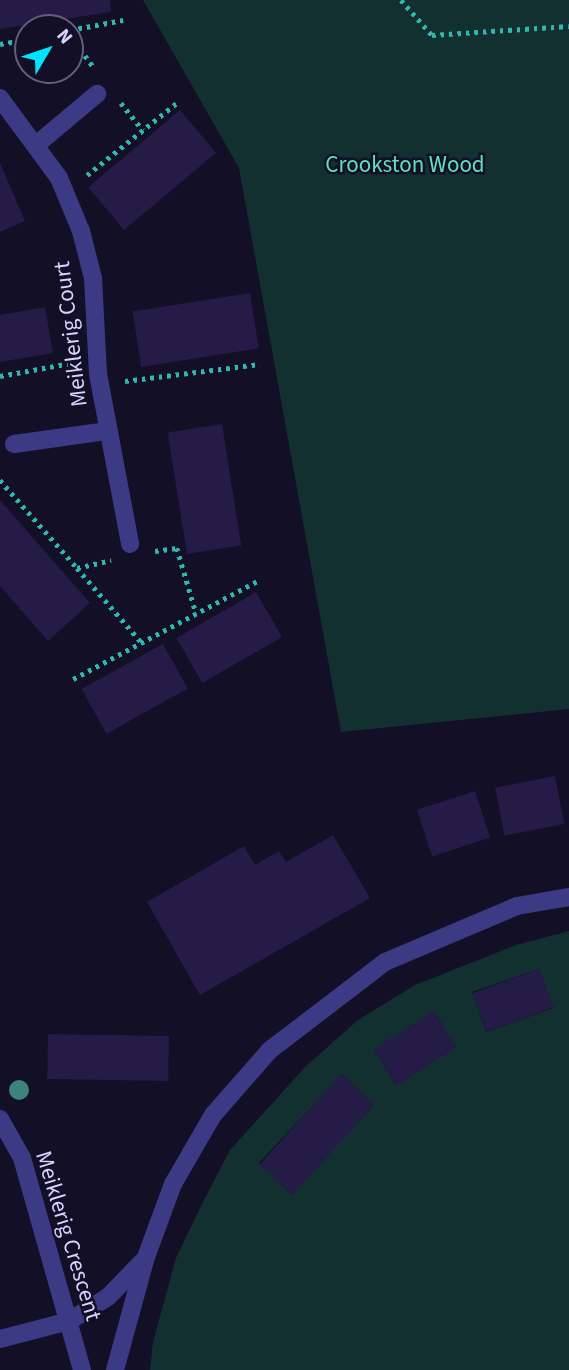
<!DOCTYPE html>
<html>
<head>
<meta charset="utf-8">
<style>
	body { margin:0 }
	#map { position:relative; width:569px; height:1370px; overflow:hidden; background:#130f26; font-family:"Source Sans 3",sans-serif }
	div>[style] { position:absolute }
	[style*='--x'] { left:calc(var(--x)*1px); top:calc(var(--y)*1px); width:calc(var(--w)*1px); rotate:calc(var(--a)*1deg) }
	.green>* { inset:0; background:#12302f }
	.building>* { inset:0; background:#241b47; transform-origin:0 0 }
	.path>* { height:4.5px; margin-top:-2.25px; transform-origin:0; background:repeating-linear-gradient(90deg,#2fb8b0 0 3.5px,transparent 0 8.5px) }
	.minor>* { height:18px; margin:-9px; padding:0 9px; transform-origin:9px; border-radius:9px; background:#3d3a85 }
	.trees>* { width:20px; height:20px; margin:-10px; border-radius:50%; background:#3d827b }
	span { translate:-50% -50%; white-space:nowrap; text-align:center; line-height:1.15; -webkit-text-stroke:5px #130f26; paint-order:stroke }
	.park-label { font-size:23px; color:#5fe0c0 }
	.street-label { font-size:23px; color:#d9d4ff }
	.north { position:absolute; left:14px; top:14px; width:70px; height:70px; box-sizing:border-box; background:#130f26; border:2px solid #625e7d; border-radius:50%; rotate:51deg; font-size:19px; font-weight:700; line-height:28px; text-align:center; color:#d9d4ff }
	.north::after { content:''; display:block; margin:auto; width:24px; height:32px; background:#00e5ff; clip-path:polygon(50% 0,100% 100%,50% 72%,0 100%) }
</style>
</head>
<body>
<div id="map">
	<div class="green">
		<i style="clip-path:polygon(143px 0,569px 0,569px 709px,341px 732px,239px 168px)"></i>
		<i style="clip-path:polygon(evenodd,569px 931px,569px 1370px,150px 1370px,153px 1342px,176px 1258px,203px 1202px,230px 1150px,305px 1067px,358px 1020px,415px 985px,516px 945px,569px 931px,539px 969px,553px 1008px,486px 1032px,472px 992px,539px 969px,569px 931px,434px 1012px,456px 1047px,396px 1085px,374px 1050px,434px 1012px,569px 931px,342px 1074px,374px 1105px,291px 1194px,259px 1163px,342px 1074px)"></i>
	</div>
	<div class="building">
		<i style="clip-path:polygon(0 0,110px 0,111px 12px,0 29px)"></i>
		<i style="left:180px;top:110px;width:56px;height:120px;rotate:50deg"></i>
		<i style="clip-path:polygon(0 163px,25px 221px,0 232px)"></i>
		<i style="left:250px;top:293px;width:56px;height:119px;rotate:81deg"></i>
		<i style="clip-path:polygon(45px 307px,53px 353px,0 362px,0 315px)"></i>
		<i style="left:222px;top:424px;width:123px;height:55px;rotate:81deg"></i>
		<i style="clip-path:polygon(0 500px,90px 603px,48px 641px,0 586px)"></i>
		<i style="left:256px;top:592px;width:52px;height:92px;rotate:60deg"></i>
		<i style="left:163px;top:644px;width:51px;height:93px;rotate:61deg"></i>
		<i style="left:555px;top:776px;width:49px;height:61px;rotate:79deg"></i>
		<i style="left:475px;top:791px;width:49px;height:61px;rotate:72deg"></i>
		<i style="clip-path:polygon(333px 835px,370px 898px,200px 995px,147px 902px,244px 846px,255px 865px,279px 851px,286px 862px)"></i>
		<i style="left:539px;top:969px;width:41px;height:71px;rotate:70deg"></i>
		<i style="left:433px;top:1011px;width:43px;height:71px;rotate:57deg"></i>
		<i style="left:48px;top:1034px;width:121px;height:45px;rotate:1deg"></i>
		<i style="left:341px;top:1074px;width:45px;height:122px;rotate:42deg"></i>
	</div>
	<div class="path">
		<i style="--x:401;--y:0;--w:47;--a:48.5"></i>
		<i style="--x:432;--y:35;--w:137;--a:-3.8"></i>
		<i style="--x:70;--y:30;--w:54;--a:-10.7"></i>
		<i style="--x:70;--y:35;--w:42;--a:53.7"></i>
		<i style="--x:0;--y:44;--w:28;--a:-10"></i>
		<i style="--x:121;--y:103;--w:35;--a:51"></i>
		<i style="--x:87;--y:175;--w:118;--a:-38.8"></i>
		<i style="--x:0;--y:376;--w:72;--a:-10.4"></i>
		<i style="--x:125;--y:381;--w:136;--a:-7.2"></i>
		<i style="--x:0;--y:480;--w:117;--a:48.8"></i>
		<i style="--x:77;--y:568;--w:35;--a:-13"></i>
		<i style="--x:155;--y:551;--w:22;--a:-8"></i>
		<i style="--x:177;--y:548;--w:68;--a:73.7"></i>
		<i style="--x:77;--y:568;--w:98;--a:49.1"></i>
		<i style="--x:73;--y:679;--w:211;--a:-28"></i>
	</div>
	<div class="minor">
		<i style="--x:0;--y:98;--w:99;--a:53.6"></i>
		<i style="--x:59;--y:178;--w:57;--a:67.5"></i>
		<i style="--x:81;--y:231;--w:49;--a:75.7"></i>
		<i style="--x:93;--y:278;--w:96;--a:87"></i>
		<i style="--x:98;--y:374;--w:173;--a:79.3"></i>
		<i style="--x:36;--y:145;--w:80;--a:-39.9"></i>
		<i style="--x:14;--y:444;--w:95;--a:-7.9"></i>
		<i style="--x:0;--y:1119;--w:45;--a:60.6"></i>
		<i style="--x:22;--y:1158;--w:220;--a:74.2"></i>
		<i style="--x:0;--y:1339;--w:71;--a:-14.6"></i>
		<i style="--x:69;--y:1321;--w:46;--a:-31.6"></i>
		<i style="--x:108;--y:1297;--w:49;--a:-45.8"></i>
		<i style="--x:115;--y:1370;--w:114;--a:-74.7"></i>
		<i style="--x:145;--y:1260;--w:81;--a:-69.8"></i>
		<i style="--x:173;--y:1184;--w:80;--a:-59.9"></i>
		<i style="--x:213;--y:1115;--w:86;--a:-48.8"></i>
		<i style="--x:270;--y:1050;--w:145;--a:-37.4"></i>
		<i style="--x:385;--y:962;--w:143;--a:-23"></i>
		<i style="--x:517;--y:906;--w:53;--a:-9.8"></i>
	</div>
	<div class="trees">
		<i style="left:19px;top:1090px"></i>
	</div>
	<div class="park-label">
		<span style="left:405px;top:165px">Crookston Wood</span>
	</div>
	<div class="street-label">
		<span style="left:71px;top:334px;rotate:-97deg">Meiklerig Court</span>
		<span style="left:68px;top:1236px;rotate:73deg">Meiklerig Crescent</span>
	</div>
	<div class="north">N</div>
</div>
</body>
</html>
